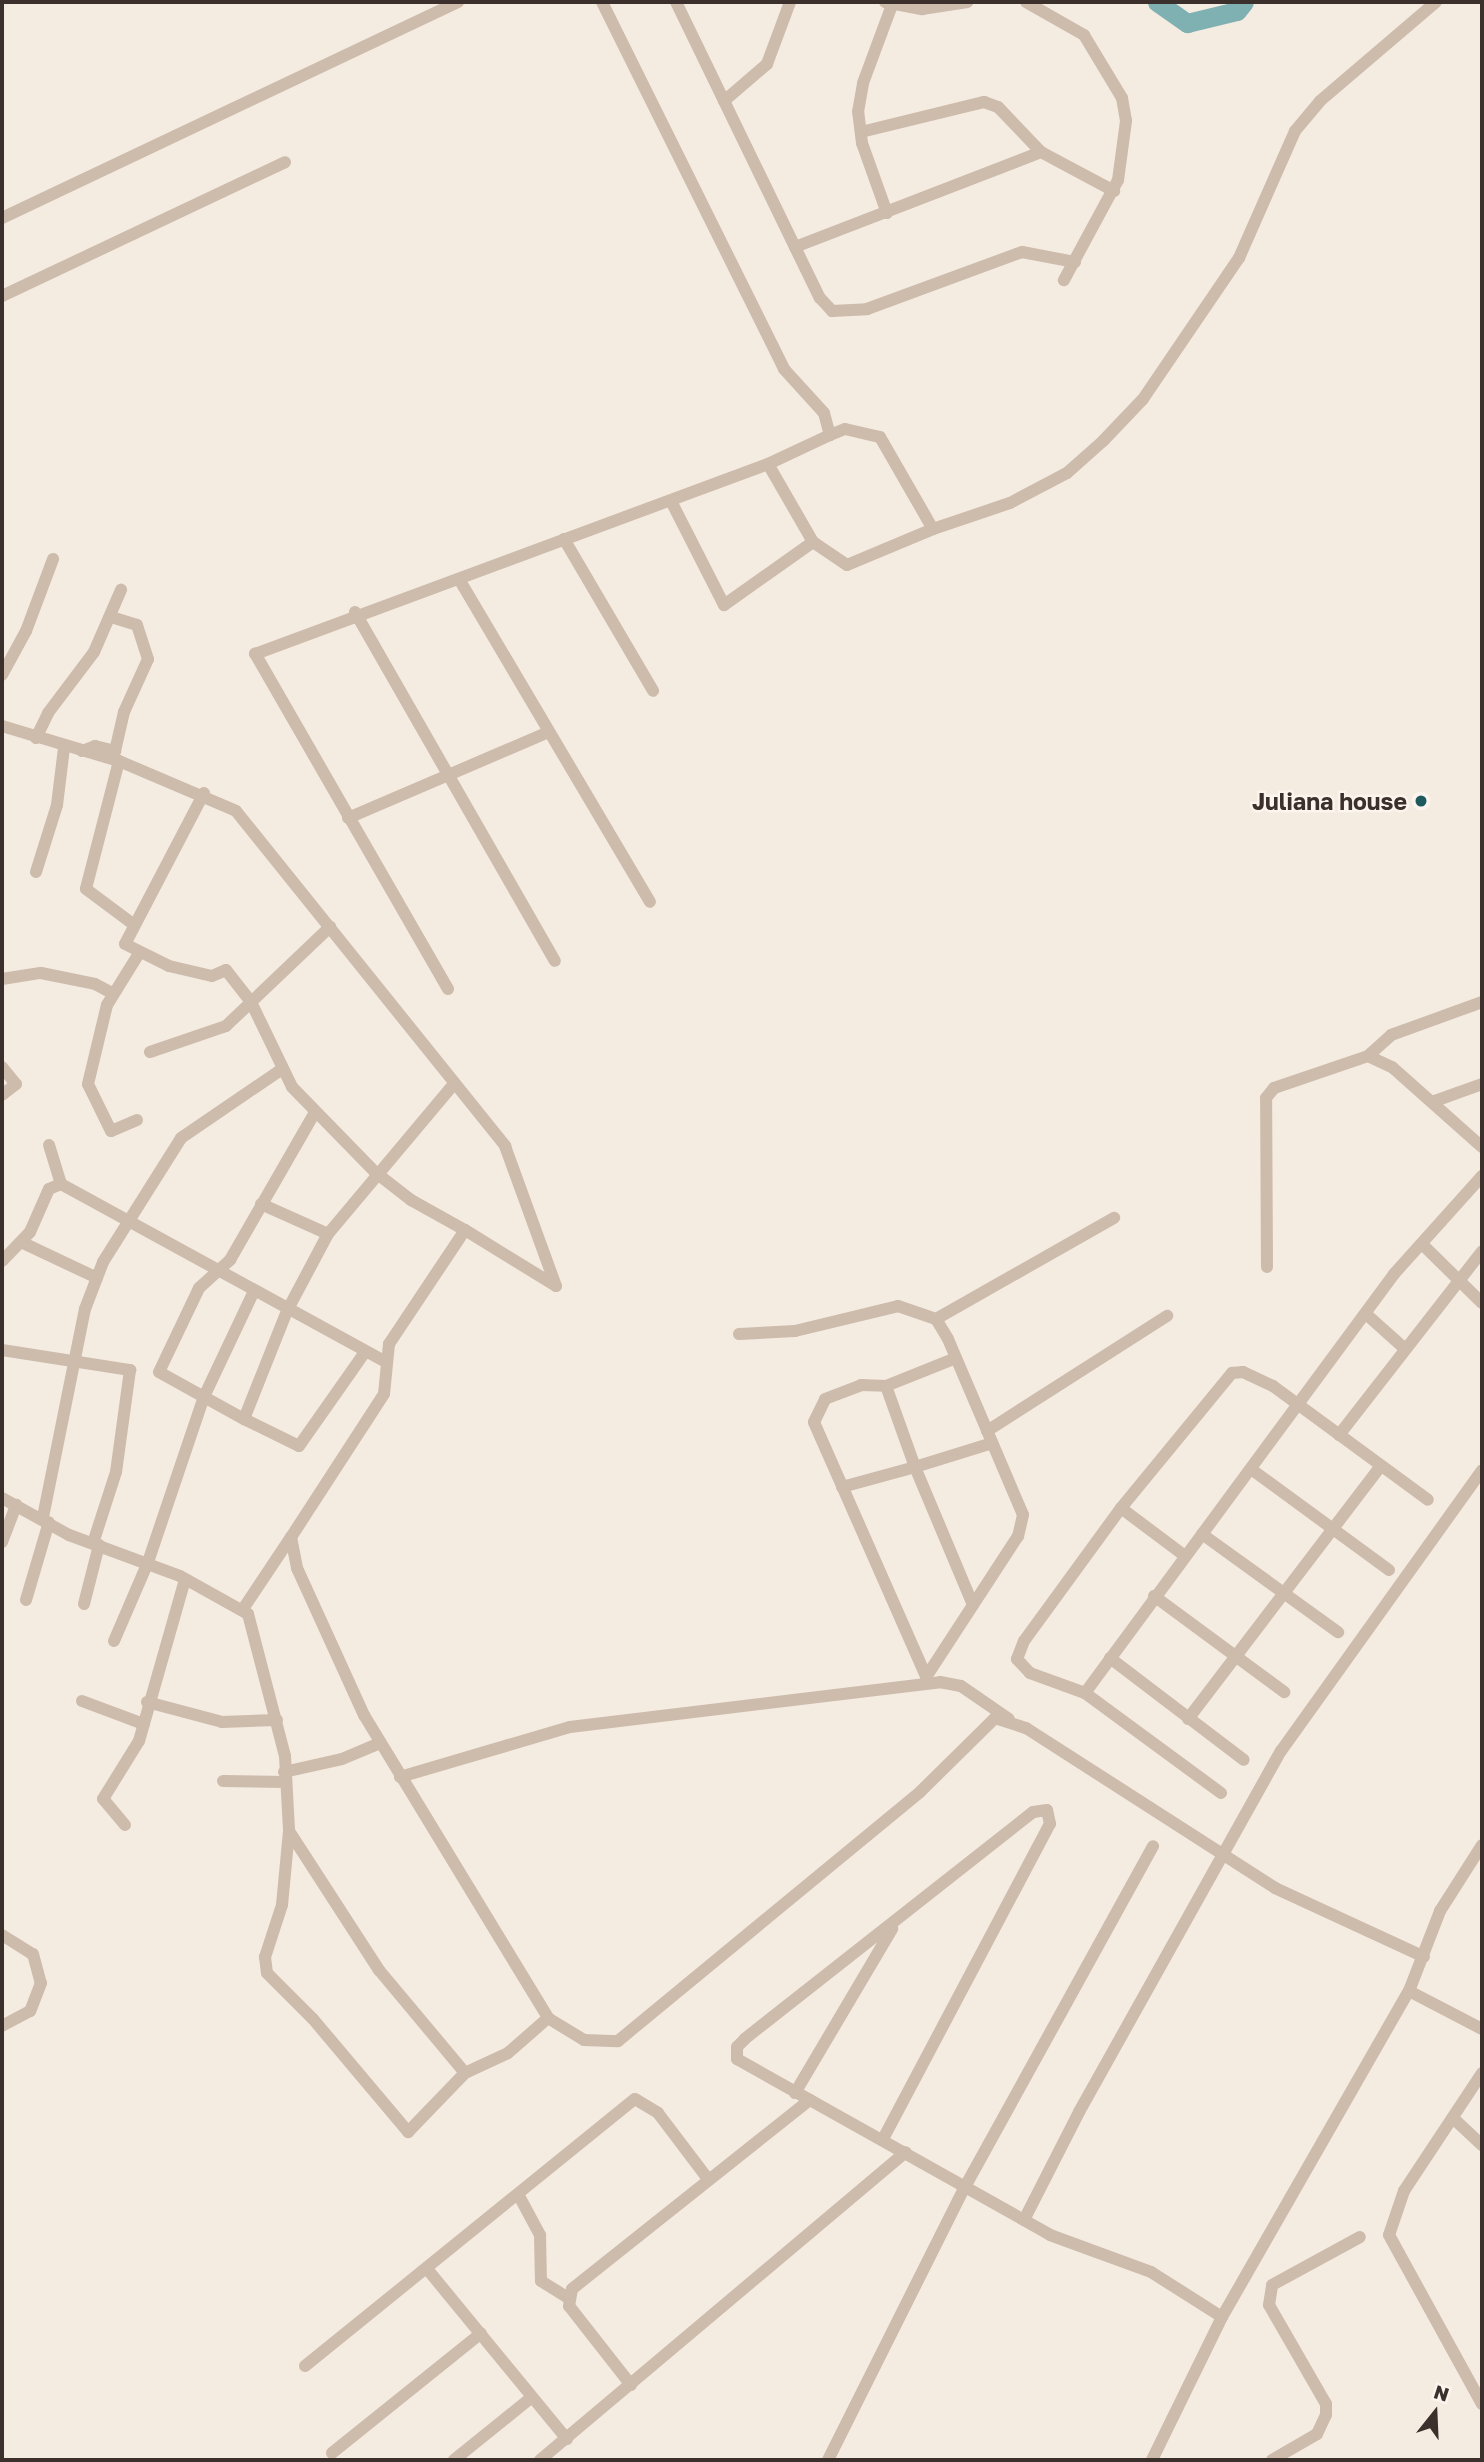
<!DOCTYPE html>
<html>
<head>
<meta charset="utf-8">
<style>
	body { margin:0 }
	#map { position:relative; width:1484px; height:2462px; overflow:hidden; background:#f4ebe1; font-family:"Golos Text",sans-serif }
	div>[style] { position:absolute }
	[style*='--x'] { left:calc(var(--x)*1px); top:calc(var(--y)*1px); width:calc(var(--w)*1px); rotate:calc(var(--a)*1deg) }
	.river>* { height:19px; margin:-9.5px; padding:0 9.5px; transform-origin:9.5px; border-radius:9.5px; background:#7fb0b2 }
	.minor>* { height:12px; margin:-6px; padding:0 6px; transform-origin:6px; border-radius:6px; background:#cdbbac }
	.dots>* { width:19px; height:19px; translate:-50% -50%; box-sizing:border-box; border:4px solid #fbf5ee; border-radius:50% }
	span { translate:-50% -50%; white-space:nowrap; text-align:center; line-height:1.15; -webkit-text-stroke:5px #fbf5ee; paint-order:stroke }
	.poi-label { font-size:23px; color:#3b302b; font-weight:700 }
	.right { translate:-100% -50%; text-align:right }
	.frame { position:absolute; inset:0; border:4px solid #3b302b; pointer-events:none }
	.north { position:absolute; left:1400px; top:2378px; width:70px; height:70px; -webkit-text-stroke:5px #fbf5ee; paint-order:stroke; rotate:18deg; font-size:19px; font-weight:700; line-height:28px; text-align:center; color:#3b302b }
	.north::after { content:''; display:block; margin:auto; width:24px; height:32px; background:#3b302b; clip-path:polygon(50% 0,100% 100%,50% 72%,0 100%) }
</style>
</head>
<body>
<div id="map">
	<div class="river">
		<i style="--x:1157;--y:2;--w:37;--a:35"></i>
		<i style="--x:1187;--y:23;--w:51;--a:-13.5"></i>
		<i style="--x:1237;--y:11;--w:11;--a:-52"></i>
	</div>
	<div class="minor">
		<i style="--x:602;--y:2;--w:410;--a:63.6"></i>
		<i style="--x:784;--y:369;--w:59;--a:47.7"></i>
		<i style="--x:824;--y:413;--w:23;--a:75"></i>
		<i style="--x:830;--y:435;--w:16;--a:-22"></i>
		<i style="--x:845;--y:429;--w:36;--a:13"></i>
		<i style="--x:880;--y:437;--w:106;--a:60.1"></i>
		<i style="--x:933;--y:529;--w:81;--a:-18.7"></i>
		<i style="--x:1010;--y:503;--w:64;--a:-27.8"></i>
		<i style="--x:1067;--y:473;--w:48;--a:-41.6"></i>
		<i style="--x:1103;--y:441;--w:58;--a:-46.4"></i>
		<i style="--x:1143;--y:399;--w:171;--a:-55.8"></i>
		<i style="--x:1239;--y:258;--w:139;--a:-66.2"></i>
		<i style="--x:1295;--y:131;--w:39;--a:-50"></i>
		<i style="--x:1320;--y:101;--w:153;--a:-40.5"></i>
		<i style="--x:676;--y:2;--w:329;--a:64.1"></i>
		<i style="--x:820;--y:298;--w:18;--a:47"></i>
		<i style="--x:832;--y:311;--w:35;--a:-3"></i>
		<i style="--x:867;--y:309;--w:165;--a:-20.2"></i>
		<i style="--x:1022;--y:252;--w:54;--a:10.7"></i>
		<i style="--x:885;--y:2;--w:38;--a:11"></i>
		<i style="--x:922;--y:9;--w:46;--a:-8.8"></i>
		<i style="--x:1026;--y:2;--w:67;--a:29.6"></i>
		<i style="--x:1084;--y:35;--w:74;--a:58.9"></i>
		<i style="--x:1122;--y:98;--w:23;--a:80"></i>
		<i style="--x:1126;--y:121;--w:60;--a:97.7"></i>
		<i style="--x:1118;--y:180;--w:114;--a:118.4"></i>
		<i style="--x:724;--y:101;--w:57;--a:-40.7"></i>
		<i style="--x:767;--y:64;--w:66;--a:-69.6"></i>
		<i style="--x:861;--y:132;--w:127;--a:-13.7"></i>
		<i style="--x:984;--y:102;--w:15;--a:20"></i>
		<i style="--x:998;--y:107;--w:62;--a:46.3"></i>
		<i style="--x:1041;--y:152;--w:83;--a:28.1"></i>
		<i style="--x:887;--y:213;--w:74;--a:-109.7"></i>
		<i style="--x:862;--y:143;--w:31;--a:-97"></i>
		<i style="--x:858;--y:112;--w:29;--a:-80"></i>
		<i style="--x:863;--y:83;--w:83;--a:-69.6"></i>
		<i style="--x:2;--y:218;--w:505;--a:-25.35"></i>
		<i style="--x:795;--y:247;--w:264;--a:-21.1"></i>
		<i style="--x:2;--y:296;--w:313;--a:-25.3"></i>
		<i style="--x:768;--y:464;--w:90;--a:60"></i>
		<i style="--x:671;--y:501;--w:117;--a:63"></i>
		<i style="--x:724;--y:605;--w:109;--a:-35.3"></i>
		<i style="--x:813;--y:542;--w:41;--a:34.1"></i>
		<i style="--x:847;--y:565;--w:93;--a:-22.7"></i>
		<i style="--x:564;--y:539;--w:176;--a:59.6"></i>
		<i style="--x:459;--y:579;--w:375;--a:59.4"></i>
		<i style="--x:355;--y:612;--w:402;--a:60.2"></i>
		<i style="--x:2;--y:675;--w:50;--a:-61.4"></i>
		<i style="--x:26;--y:631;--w:77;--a:-69.4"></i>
		<i style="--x:2;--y:726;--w:122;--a:16.7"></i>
		<i style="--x:119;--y:761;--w:127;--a:23.1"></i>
		<i style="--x:236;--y:811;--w:430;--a:51.2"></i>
		<i style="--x:505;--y:1146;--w:149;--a:70"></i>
		<i style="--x:556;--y:1286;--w:107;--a:-148.4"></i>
		<i style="--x:36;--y:738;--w:28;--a:-64"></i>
		<i style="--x:48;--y:713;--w:76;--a:-53"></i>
		<i style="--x:94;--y:652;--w:68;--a:-66.5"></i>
		<i style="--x:82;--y:751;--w:14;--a:-21"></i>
		<i style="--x:95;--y:746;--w:21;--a:14"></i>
		<i style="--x:115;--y:751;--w:40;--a:-77"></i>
		<i style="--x:124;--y:712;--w:58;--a:-65.6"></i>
		<i style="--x:148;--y:659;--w:36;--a:-108"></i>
		<i style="--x:137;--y:625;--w:27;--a:-163"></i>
		<i style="--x:119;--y:761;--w:132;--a:104.5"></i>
		<i style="--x:86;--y:889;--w:59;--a:36.7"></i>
		<i style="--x:204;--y:793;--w:170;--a:117.6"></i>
		<i style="--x:125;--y:944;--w:49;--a:26.6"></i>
		<i style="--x:169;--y:966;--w:44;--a:13.1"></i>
		<i style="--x:212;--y:976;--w:15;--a:-23"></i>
		<i style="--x:226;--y:970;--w:41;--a:52"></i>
		<i style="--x:251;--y:1002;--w:94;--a:64.2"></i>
		<i style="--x:292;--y:1087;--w:119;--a:45.7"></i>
		<i style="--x:375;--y:1172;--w:46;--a:37.9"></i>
		<i style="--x:411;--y:1200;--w:62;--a:29.1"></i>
		<i style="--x:465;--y:1230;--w:137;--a:123.7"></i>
		<i style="--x:389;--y:1344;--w:50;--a:95.7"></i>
		<i style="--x:384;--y:1394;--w:171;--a:123"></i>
		<i style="--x:291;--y:1537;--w:32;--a:79"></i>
		<i style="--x:297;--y:1568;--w:162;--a:65.5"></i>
		<i style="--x:364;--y:1715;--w:354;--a:58.7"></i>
		<i style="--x:548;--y:2018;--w:42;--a:31.4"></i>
		<i style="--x:584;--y:2040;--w:34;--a:2"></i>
		<i style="--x:618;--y:2041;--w:391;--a:-39.5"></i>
		<i style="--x:920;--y:1792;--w:105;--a:-44.6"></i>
		<i style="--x:995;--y:1718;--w:33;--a:18"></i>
		<i style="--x:1026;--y:1728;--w:296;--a:32.7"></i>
		<i style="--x:1275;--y:1888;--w:164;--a:24.8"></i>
		<i style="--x:348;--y:818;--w:215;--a:-23.2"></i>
		<i style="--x:36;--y:872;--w:70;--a:-72.6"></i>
		<i style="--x:57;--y:805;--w:57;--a:-83"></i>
		<i style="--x:2;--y:979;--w:39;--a:-9"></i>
		<i style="--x:41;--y:973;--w:55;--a:11.5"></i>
		<i style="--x:95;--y:984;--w:19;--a:28"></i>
		<i style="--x:448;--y:989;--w:387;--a:-119.9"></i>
		<i style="--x:255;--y:654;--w:547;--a:-20.32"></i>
		<i style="--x:768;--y:464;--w:68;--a:-25.1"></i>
		<i style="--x:150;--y:1052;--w:80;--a:-18.9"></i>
		<i style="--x:226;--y:1026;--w:144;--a:-43.6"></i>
		<i style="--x:1368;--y:1056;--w:31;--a:-42"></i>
		<i style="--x:1391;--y:1035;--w:97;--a:-19.9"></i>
		<i style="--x:2;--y:1067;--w:22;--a:51"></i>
		<i style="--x:16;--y:1084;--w:18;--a:142"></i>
		<i style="--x:1432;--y:1102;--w:53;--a:-19.8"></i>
		<i style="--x:137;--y:1120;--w:28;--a:157"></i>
		<i style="--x:111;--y:1131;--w:52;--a:-116.1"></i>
		<i style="--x:88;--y:1084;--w:81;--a:-76.5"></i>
		<i style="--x:107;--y:1005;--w:59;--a:-58.2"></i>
		<i style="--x:49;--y:1145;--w:41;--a:72.9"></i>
		<i style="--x:261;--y:1204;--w:73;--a:24.1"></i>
		<i style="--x:21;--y:1242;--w:84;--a:25.3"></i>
		<i style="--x:1422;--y:1244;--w:84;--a:44.5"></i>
		<i style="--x:2;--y:1261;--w:40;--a:-46"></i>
		<i style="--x:30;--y:1232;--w:47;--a:-66.2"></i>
		<i style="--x:49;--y:1189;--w:13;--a:-23"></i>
		<i style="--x:61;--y:1184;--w:371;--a:28.7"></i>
		<i style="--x:1267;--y:1267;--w:169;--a:-90.3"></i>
		<i style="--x:1266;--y:1098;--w:13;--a:-51"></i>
		<i style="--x:1274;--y:1088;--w:99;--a:-18.8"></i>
		<i style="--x:1368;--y:1056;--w:26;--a:25"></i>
		<i style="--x:1392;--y:1067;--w:120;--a:41.6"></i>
		<i style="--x:254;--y:1291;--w:117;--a:115.3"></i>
		<i style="--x:204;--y:1397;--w:46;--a:28.8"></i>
		<i style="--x:244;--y:1419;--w:116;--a:-68.3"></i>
		<i style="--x:287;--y:1311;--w:87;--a:-62"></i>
		<i style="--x:328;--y:1234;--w:196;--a:-50"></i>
		<i style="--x:1366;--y:1314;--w:51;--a:41.8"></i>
		<i style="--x:936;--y:1319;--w:205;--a:-29.6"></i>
		<i style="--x:739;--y:1334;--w:56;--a:-3.1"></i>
		<i style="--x:795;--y:1331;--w:106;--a:-13.6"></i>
		<i style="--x:898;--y:1306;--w:40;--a:18.9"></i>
		<i style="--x:936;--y:1319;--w:23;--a:59"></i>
		<i style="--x:948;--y:1339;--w:191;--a:66.9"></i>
		<i style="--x:1023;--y:1515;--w:22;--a:103"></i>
		<i style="--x:1018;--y:1536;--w:168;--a:123.1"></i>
		<i style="--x:2;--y:1350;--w:130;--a:8.9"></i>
		<i style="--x:130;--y:1370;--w:103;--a:97.8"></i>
		<i style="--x:116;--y:1472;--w:75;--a:107.9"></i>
		<i style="--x:244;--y:1419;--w:61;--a:26.1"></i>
		<i style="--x:299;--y:1446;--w:115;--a:-54.9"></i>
		<i style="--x:987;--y:1431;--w:214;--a:-32.6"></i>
		<i style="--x:1339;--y:1435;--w:233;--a:-52.1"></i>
		<i style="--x:1251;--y:1469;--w:171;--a:36.2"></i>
		<i style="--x:842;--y:1487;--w:76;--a:-15.3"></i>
		<i style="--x:915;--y:1467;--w:86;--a:-109.7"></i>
		<i style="--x:2;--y:1498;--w:77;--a:28.9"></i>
		<i style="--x:69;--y:1535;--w:118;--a:20.3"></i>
		<i style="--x:180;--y:1576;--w:78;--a:29.2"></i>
		<i style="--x:248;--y:1614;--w:147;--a:75.4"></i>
		<i style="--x:285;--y:1756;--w:75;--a:86.9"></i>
		<i style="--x:289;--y:1831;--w:74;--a:95.4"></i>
		<i style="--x:282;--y:1905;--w:55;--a:108.1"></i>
		<i style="--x:265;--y:1957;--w:16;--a:83"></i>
		<i style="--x:267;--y:1973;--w:65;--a:45"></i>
		<i style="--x:313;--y:2019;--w:148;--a:49.9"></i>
		<i style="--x:408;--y:2132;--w:82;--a:-46"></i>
		<i style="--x:465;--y:2073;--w:47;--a:-24.9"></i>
		<i style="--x:508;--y:2053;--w:53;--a:-41.2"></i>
		<i style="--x:1121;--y:1508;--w:80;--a:36.9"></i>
		<i style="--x:43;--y:1517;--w:212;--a:-78.6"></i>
		<i style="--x:85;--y:1309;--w:50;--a:-69"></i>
		<i style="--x:103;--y:1262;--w:146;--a:-57.8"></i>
		<i style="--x:181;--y:1138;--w:122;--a:-34.3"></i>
		<i style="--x:1202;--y:1534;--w:168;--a:35.8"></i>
		<i style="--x:2;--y:1542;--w:40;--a:-69"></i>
		<i style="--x:1154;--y:1596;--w:162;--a:36.4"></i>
		<i style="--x:26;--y:1600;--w:81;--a:-73.6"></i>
		<i style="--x:84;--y:1604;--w:61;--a:-75.7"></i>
		<i style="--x:973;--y:1605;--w:150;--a:-112.8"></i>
		<i style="--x:915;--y:1467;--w:81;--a:-17.3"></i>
		<i style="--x:243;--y:1609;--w:87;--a:-56.3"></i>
		<i style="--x:114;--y:1641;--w:86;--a:-66.7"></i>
		<i style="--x:148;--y:1562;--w:174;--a:-71.3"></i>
		<i style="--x:204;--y:1397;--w:51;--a:-150.9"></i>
		<i style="--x:159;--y:1372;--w:93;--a:-64.5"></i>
		<i style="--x:199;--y:1288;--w:42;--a:-42.1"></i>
		<i style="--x:230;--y:1260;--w:171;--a:-60.1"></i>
		<i style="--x:1110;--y:1658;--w:168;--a:37.3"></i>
		<i style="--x:929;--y:1683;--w:285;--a:-113.8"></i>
		<i style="--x:814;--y:1422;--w:25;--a:-64"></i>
		<i style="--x:825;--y:1399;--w:39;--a:-21"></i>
		<i style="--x:861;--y:1385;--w:25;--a:2"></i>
		<i style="--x:886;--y:1386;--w:75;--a:-21.8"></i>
		<i style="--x:1085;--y:1693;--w:59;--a:-160"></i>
		<i style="--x:1030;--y:1673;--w:19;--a:-133"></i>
		<i style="--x:1017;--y:1659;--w:19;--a:-69"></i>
		<i style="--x:1024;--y:1641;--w:165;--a:-53.9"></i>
		<i style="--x:1121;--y:1508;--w:175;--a:-50.6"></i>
		<i style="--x:1232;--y:1373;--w:11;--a:-5"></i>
		<i style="--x:1243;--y:1372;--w:33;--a:25"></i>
		<i style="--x:1273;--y:1386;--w:192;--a:36.3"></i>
		<i style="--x:82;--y:1701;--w:66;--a:20.4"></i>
		<i style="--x:147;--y:1702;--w:78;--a:14.9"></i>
		<i style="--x:222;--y:1722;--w:55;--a:-2.1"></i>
		<i style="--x:1188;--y:1719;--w:317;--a:-52.7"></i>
		<i style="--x:284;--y:1772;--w:59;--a:-12.6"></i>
		<i style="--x:342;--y:1759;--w:41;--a:-22.8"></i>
		<i style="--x:400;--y:1777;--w:177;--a:-16.4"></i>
		<i style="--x:570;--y:1727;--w:373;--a:-6.9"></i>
		<i style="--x:940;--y:1682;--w:21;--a:11"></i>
		<i style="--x:961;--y:1686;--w:58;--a:34.5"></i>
		<i style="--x:223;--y:1781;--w:63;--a:0.9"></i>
		<i style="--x:1221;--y:1793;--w:169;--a:-143.7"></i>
		<i style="--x:1085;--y:1693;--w:521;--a:-53.59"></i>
		<i style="--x:1394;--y:1274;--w:132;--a:-48.1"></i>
		<i style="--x:125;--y:1825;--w:34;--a:-130"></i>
		<i style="--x:103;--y:1799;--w:68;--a:-58.2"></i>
		<i style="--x:139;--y:1741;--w:168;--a:-74.1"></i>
		<i style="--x:289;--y:1831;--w:166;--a:57.1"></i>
		<i style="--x:379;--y:1970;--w:134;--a:50.1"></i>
		<i style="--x:2;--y:1935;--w:36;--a:32"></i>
		<i style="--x:33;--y:1954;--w:30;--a:75"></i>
		<i style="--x:41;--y:1983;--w:30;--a:111"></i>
		<i style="--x:30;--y:2011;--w:32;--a:152"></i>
		<i style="--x:1409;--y:1991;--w:82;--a:27.5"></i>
		<i style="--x:1482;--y:2073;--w:141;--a:123.5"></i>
		<i style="--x:1404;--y:2191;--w:46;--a:108.8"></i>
		<i style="--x:1389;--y:2235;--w:193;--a:61.2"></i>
		<i style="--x:795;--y:2093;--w:191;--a:-59.4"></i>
		<i style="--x:1453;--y:2118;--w:40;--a:43"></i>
		<i style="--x:883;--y:2139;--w:357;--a:-62.1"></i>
		<i style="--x:1050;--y:1824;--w:14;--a:-102"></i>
		<i style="--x:1047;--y:1810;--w:14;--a:172"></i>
		<i style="--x:1033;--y:1812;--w:367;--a:141.8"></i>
		<i style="--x:745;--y:2039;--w:11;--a:135"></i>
		<i style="--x:737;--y:2047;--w:12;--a:90"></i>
		<i style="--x:737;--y:2059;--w:359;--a:29.3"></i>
		<i style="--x:1050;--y:2235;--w:108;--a:20.1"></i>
		<i style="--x:1151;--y:2272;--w:84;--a:32.4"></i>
		<i style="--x:518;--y:2194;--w:47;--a:61.8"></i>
		<i style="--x:540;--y:2235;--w:46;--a:88.8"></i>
		<i style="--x:541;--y:2281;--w:32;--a:32"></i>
		<i style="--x:1024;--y:2220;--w:121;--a:-63"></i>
		<i style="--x:1079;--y:2112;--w:414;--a:-60.8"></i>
		<i style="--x:1281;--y:1751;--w:345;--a:-54.4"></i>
		<i style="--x:428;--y:2270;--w:219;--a:50.6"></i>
		<i style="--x:305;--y:2366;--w:424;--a:-39"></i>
		<i style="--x:635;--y:2099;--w:27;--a:31"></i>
		<i style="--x:658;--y:2113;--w:83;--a:52.9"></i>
		<i style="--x:631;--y:2385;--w:100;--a:-128.1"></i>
		<i style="--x:569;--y:2306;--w:17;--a:-80"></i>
		<i style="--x:572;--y:2289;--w:304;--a:-38.5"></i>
		<i style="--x:332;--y:2453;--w:191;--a:-38.8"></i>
		<i style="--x:454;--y:2460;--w:100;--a:-38.9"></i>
		<i style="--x:540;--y:2460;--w:478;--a:-40.1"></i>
		<i style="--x:828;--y:2460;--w:308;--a:-63.4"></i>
		<i style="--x:966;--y:2185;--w:387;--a:-61.1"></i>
		<i style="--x:1152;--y:2460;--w:159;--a:-63.9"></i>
		<i style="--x:1222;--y:2317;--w:376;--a:-60.2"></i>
		<i style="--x:1409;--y:1991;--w:86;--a:-68.8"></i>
		<i style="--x:1440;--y:1911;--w:78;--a:-57.5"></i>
		<i style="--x:1272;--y:2460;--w:52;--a:-30"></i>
		<i style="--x:1317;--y:2434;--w:21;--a:-65"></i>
		<i style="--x:1326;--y:2415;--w:11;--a:-90"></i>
		<i style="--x:1326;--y:2404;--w:114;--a:-119.9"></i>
		<i style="--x:1269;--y:2305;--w:20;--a:-81"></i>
		<i style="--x:1272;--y:2285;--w:100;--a:-28.6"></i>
	</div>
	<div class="dots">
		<i style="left:1421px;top:801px;background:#1f5a5e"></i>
	</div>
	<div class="poi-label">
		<span class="right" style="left:1407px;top:801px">Juliana house</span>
	</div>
	<div class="frame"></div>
	<div class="north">N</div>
</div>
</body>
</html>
